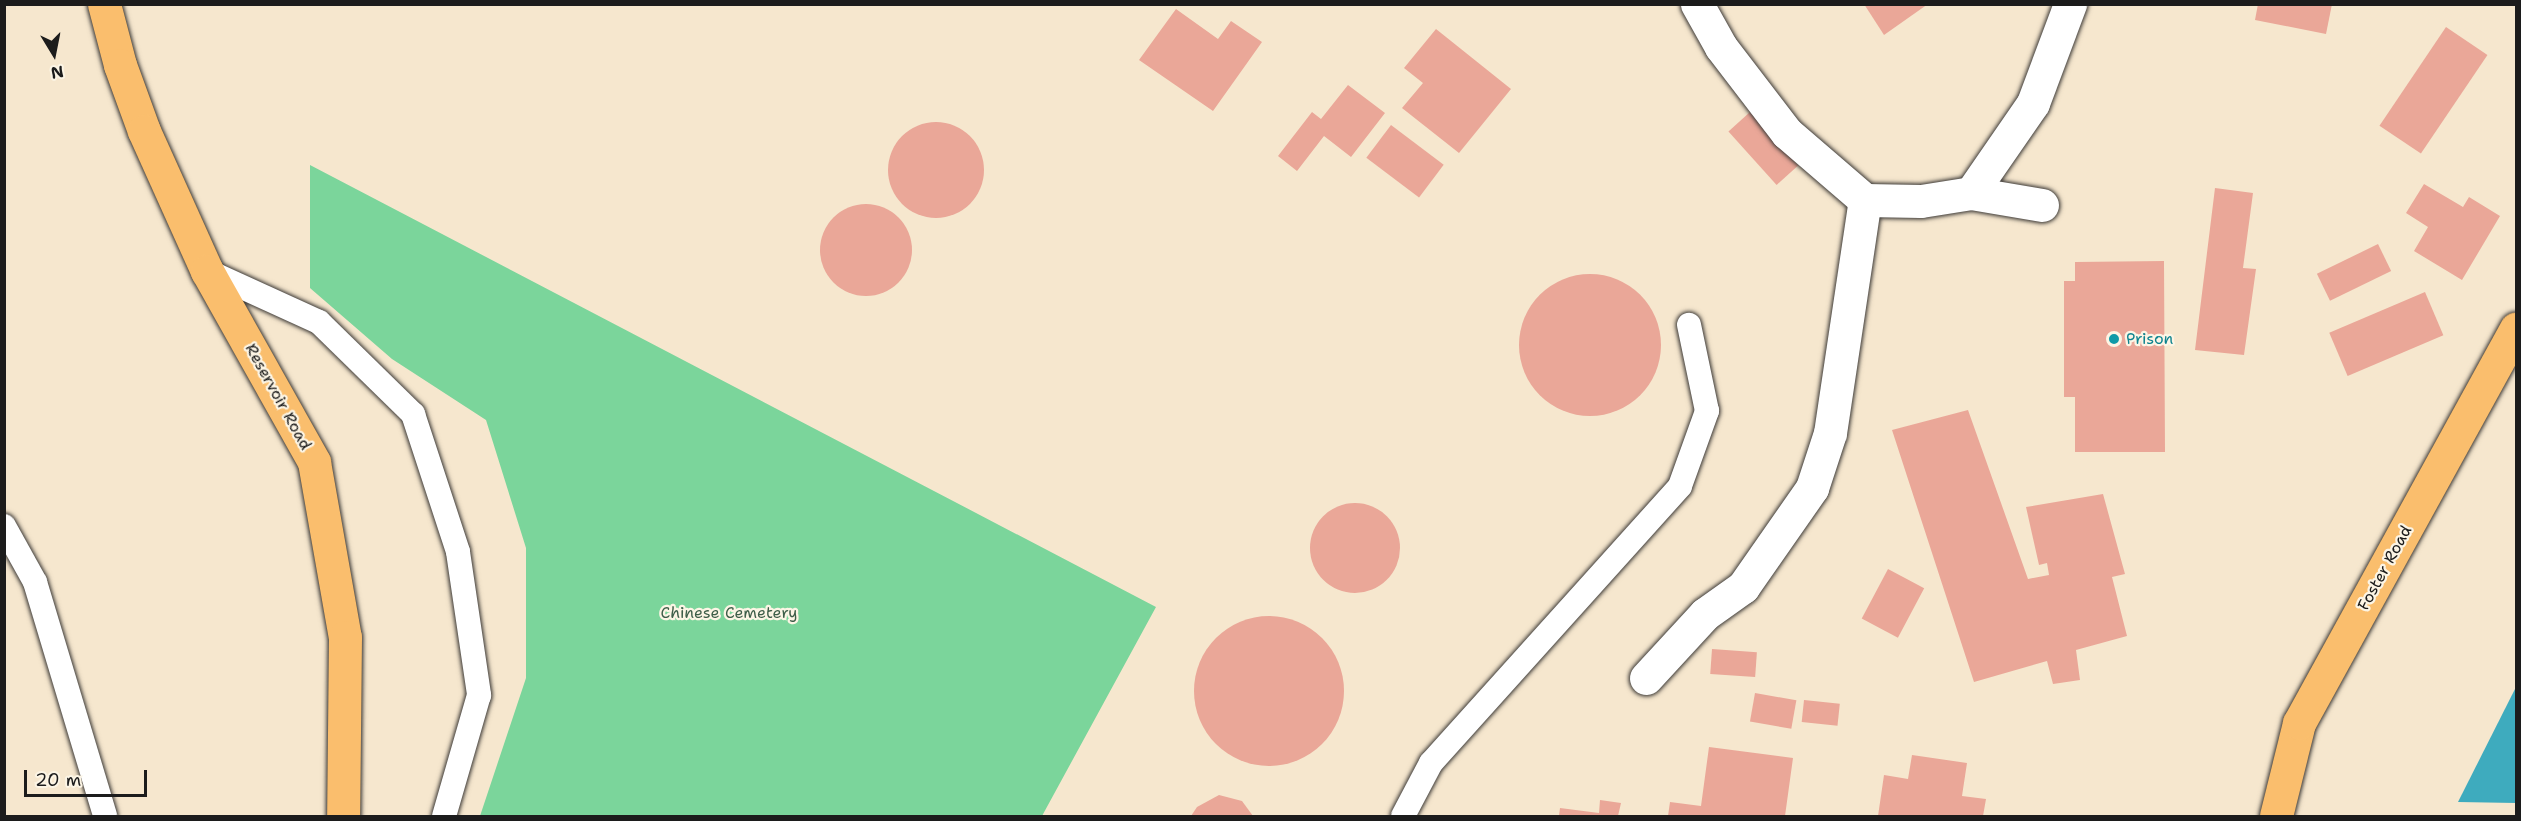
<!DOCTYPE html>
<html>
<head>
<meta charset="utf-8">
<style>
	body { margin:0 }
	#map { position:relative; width:2521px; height:821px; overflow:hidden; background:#f6e7ce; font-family:"Shantell Sans",sans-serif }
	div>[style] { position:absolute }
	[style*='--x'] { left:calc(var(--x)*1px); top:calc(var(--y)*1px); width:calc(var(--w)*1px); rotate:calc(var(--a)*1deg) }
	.green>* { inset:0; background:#7bd59b }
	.water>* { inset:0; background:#3eabbe }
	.building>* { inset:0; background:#eaa798; transform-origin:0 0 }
	.round { border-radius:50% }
	.roads { filter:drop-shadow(0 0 2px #3d3a37) drop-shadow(0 0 2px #3d3a37) }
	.service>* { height:24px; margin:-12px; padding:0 12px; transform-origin:12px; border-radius:12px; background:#fff }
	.minor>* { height:33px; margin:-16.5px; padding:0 16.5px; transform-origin:16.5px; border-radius:16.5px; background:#fff }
	.primary>* { height:33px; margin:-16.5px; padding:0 16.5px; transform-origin:16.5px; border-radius:16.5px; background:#fabe6d }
	.trunk>* { height:33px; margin:-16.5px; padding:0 16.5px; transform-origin:16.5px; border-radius:16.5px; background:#fabe6d }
	.dots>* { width:16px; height:16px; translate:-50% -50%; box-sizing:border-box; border:3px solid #fcf5e5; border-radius:50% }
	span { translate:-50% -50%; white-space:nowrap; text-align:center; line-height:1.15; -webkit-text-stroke:4.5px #fcf5e5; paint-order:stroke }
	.culture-label { font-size:16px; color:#0d838f }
	.left { translate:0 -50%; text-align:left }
	.street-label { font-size:16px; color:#1c1c1c }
	.park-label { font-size:16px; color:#3d5d48 }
	.frame { position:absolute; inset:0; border:6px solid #1c1c1c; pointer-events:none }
	.north { position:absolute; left:24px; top:24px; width:60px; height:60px; -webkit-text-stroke:4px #fcf5e5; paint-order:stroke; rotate:170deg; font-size:16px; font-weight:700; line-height:24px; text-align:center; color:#1c1c1c }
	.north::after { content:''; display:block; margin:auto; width:21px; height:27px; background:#1c1c1c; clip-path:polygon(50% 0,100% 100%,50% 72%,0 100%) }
	.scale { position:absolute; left:24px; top:770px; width:123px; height:27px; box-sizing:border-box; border:3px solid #1c1c1c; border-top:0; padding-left:8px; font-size:18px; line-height:21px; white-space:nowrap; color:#1c1c1c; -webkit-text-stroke:4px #fcf5e5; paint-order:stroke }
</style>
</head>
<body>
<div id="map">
	<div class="green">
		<i style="clip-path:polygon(310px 165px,1156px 607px,1042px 816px,480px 816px,526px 678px,526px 548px,486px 420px,392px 359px,310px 288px)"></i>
	</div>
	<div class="water">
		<i style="clip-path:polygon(2516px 687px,2516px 803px,2458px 802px)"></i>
	</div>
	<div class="building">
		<i style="clip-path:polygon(1864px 4px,1928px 4px,1884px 35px)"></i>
		<i style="clip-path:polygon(2258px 4px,2332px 4px,2326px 34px,2255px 20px)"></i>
		<i style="clip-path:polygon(1176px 9px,1218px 39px,1231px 21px,1262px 42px,1213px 111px,1139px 60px)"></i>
		<i style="left:2446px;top:27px;width:50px;height:119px;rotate:34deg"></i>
		<i style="clip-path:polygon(1436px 29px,1511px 89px,1459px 153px,1402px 108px,1423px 83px,1404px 68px)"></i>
		<i style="clip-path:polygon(1348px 85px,1385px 113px,1351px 157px,1324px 136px,1297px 171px,1278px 156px,1312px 112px,1321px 119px)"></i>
		<i style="left:1750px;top:112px;width:72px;height:29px;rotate:48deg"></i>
		<i class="round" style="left:888px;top:122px;width:96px;height:96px"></i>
		<i style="left:1391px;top:125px;width:66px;height:41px;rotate:37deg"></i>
		<i style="clip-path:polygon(2424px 184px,2463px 207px,2469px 197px,2500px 216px,2462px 280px,2414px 251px,2428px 227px,2406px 213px)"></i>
		<i style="clip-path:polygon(2215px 188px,2253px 193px,2243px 268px,2256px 269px,2244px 355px,2195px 350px)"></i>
		<i class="round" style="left:820px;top:204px;width:92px;height:92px"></i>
		<i style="left:2378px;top:244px;width:30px;height:68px;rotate:64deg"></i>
		<i style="clip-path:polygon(2164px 261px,2165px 452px,2075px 452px,2075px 397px,2064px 397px,2064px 281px,2075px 281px,2075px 262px)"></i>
		<i class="round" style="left:1519px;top:274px;width:142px;height:142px"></i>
		<i style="left:2425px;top:292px;width:47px;height:104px;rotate:67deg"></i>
		<i style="clip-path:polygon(1968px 410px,2028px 579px,2049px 575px,2047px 563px,2039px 565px,2026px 507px,2103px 494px,2125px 574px,2112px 577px,2127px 636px,2076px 650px,2080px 680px,2053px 684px,2047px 661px,1974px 682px,1892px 430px)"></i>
		<i class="round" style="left:1310px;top:503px;width:90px;height:90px"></i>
		<i style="left:1888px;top:569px;width:41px;height:56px;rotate:28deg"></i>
		<i class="round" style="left:1194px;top:616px;width:150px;height:150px"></i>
		<i style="left:1712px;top:649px;width:45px;height:25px;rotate:4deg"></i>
		<i style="left:1755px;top:693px;width:42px;height:29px;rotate:10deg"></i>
		<i style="left:1804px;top:700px;width:36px;height:22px;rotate:6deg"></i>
		<i style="clip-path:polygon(1709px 747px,1793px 758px,1785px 816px,1668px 816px,1670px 802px,1701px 806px)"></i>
		<i style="clip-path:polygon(1912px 755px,1967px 763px,1962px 796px,1986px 799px,1983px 816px,1878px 816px,1884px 775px,1908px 779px)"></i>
		<i style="clip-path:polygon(1219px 795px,1242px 801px,1253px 816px,1191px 816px,1197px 807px)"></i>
		<i style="clip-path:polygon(1600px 800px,1621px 803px,1618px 816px,1559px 816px,1560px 808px,1599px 813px)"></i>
	</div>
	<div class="roads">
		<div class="service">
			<i style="--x:207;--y:271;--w:123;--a:24.5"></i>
			<i style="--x:319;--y:322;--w:132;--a:44.4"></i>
			<i style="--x:413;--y:414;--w:145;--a:71.9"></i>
			<i style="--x:458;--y:552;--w:145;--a:81.6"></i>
			<i style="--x:479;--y:695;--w:126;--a:106.1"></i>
			<i style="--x:4;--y:526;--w:64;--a:61"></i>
			<i style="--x:35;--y:582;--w:244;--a:73.3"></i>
			<i style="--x:1403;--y:816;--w:60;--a:-62.2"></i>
			<i style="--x:1431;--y:763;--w:372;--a:-48"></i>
			<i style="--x:1680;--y:486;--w:80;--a:-70.2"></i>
			<i style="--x:1707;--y:411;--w:88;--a:-101.8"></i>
		</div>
		<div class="minor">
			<i style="--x:1697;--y:4;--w:49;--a:60.8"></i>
			<i style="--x:1721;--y:47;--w:108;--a:52.5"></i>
			<i style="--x:1787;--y:133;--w:103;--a:40.7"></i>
			<i style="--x:1865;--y:200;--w:56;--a:1"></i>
			<i style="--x:1921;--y:201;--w:51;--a:-9.1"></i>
			<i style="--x:1971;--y:193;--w:109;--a:-55.4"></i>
			<i style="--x:2033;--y:103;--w:106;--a:-69.5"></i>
			<i style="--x:1971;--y:193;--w:72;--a:9.6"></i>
			<i style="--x:1646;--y:678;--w:87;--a:-47.3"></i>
			<i style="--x:1705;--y:614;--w:47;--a:-35.4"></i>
			<i style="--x:1743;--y:587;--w:121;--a:-55.1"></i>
			<i style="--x:1812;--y:488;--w:58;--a:-71.9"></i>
			<i style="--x:1830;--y:433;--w:236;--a:-81.5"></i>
		</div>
		<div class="primary">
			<i style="--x:2276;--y:816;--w:96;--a:-76.1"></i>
			<i style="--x:2299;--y:723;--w:450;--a:-61.2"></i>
		</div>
		<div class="trunk">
			<i style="--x:104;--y:4;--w:63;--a:75.3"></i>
			<i style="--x:120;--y:65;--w:70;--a:70"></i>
			<i style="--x:144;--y:131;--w:154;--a:65.8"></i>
			<i style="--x:207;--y:271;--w:219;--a:60.7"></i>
			<i style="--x:314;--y:462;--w:178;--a:80"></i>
			<i style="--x:345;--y:637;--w:179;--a:90.6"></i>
		</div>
	</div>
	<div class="dots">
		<i style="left:2114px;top:339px;background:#0f9aa8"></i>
	</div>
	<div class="culture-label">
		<span class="left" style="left:2126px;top:339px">Prison</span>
	</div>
	<div class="street-label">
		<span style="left:278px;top:397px;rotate:61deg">Reservoir Road</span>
		<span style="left:2385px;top:568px;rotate:-61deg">Foster Road</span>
	</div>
	<div class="park-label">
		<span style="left:729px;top:613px">Chinese Cemetery</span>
	</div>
	<div class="frame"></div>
	<div class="north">N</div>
	<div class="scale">20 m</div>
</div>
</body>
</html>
